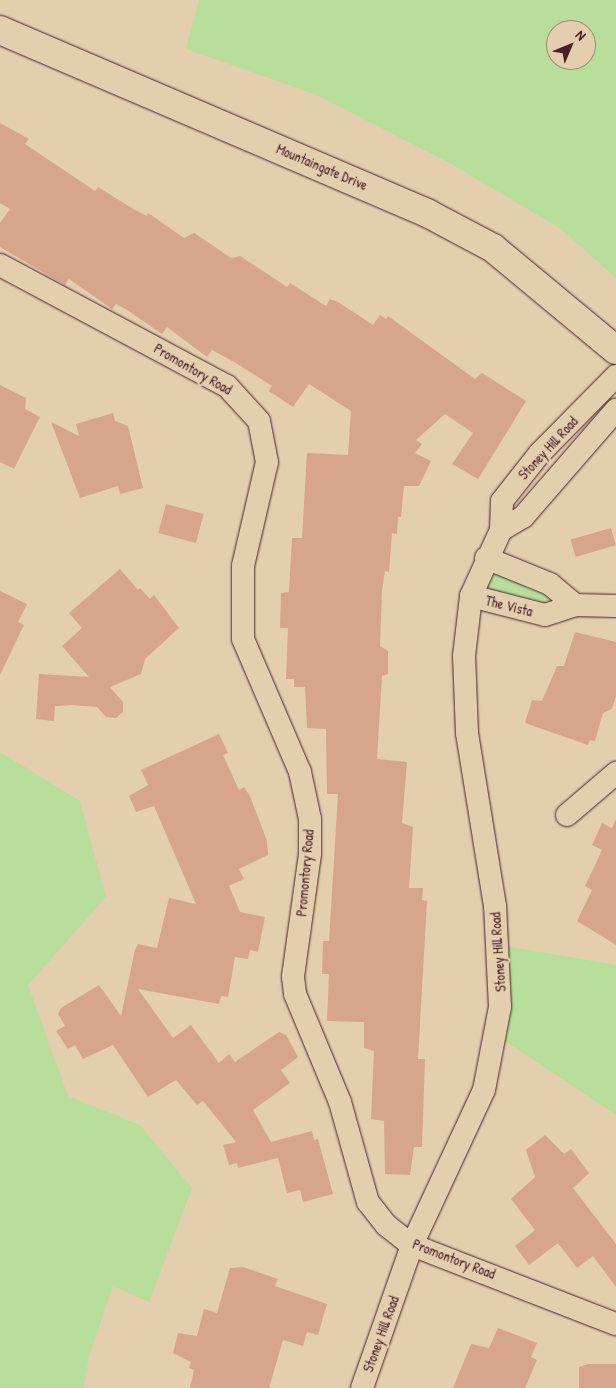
<!DOCTYPE html>
<html>
<head>
<meta charset="utf-8">
<style>
	body { margin:0 }
	#map { position:relative; width:616px; height:1388px; overflow:hidden; background:#e3cfad; font-family:"Patrick Hand",sans-serif }
	div>[style] { position:absolute }
	[style*='--x'] { left:calc(var(--x)*1px); top:calc(var(--y)*1px); width:calc(var(--w)*1px); rotate:calc(var(--a)*1deg) }
	.green>* { inset:0; background:#b7de9a }
	.building>* { inset:0; background:#d7a58b; transform-origin:0 0 }
	.roads { filter:drop-shadow(0 0 1px #4a1f2b) drop-shadow(0 0 1px #4a1f2b) }
	.street>* { height:22px; margin:-11px; padding:0 11px; transform-origin:11px; border-radius:11px; background:#e3cfad }
	.secondary>* { height:28px; margin:-14px; padding:0 14px; transform-origin:14px; border-radius:14px; background:#e3cfad }
	span { translate:-50% -50%; white-space:nowrap; text-align:center; line-height:1.15; -webkit-text-stroke:4.5px #e3cfad; paint-order:stroke }
	.street-label { font-size:14px; color:#4a1f2b }
	.north { position:absolute; left:546px; top:20px; width:50px; height:50px; box-sizing:border-box; background:#e3cfad; border:1px solid #a68979; border-radius:50%; rotate:45deg; font-size:14px; font-weight:700; line-height:20px; text-align:center; color:#4a1f2b }
	.north::after { content:''; display:block; margin:auto; width:18px; height:22px; background:#4a1f2b; clip-path:polygon(50% 0,100% 100%,50% 72%,0 100%) }
</style>
</head>
<body>
<div id="map">
	<div class="green">
		<i style="clip-path:polygon(evenodd,199px 0,616px 0,616px 278px,561px 229px,448px 162px,314px 94px,186px 49px,199px 0,556px 30px,586px 30px,586px 60px,556px 60px,556px 30px)"></i>
		<i style="clip-path:polygon(486px 558px,575px 605px,545px 615px,471px 596px)"></i>
		<i style="clip-path:polygon(0 752px,80px 801px,106px 897px,28px 985px,68px 1096px,140px 1125px,192px 1188px,149px 1302px,113px 1286px,89px 1356px,84px 1388px,0 1388px)"></i>
		<i style="clip-path:polygon(499px 945px,616px 965px,616px 1115px,496px 1035px)"></i>
	</div>
	<div class="building">
		<i style="clip-path:polygon(0 123px,29px 139px,25px 144px,95px 191px,98px 187px,135px 210px,147px 216px,148px 213px,184px 238px,194px 233px,231px 258px,240px 256px,287px 287px,290px 283px,326px 306px,330px 299px,338px 302px,373px 325px,380px 315px,386px 319px,388px 316px,475px 379px,482px 373px,526px 401px,478px 479px,452px 464px,473px 433px,445px 414px,416px 440px,422px 444px,415px 453px,431px 461px,419px 486px,404px 486px,401px 517px,398px 517px,397px 534px,392px 533px,389px 572px,385px 571px,382px 591px,380px 646px,388px 651px,388px 674px,382px 676px,377px 759px,407px 762px,402px 823px,413px 827px,409px 888px,423px 888px,422px 900px,427px 901px,418px 1059px,425px 1059px,422px 1147px,414px 1147px,410px 1175px,385px 1174px,384px 1121px,371px 1119px,374px 1051px,364px 1048px,364px 1022px,327px 1021px,329px 974px,322px 974px,323px 941px,329px 941px,338px 794px,327px 794px,326px 729px,307px 728px,305px 687px,294px 687px,294px 679px,286px 679px,288px 628px,280px 628px,281px 593px,289px 592px,292px 538px,302px 538px,307px 453px,348px 455px,351px 411px,309px 384px,293px 407px,269px 391px,272px 386px,236px 363px,212px 350px,207px 357px,167px 327px,162px 334px,127px 310px,116px 304px,112px 309px,69px 279px,65px 285px,0 247px,0 223px,10px 209px,0 203px)"></i>
		<i style="clip-path:polygon(0 385px,26px 398px,25px 409px,40px 417px,14px 469px,0 462px)"></i>
		<i style="clip-path:polygon(113px 413px,115px 421px,128px 426px,143px 488px,120px 494px,118px 486px,80px 498px,51px 422px,79px 436px,76px 424px)"></i>
		<i style="left:166px;top:504px;width:39px;height:30px;rotate:15deg"></i>
		<i style="left:611px;top:528px;width:18px;height:42px;rotate:74deg"></i>
		<i style="clip-path:polygon(120px 569px,138px 590px,140px 588px,150px 599px,154px 595px,179px 628px,145px 659px,141px 674px,110px 687px,123px 702px,123px 712px,116px 718px,106px 717px,97px 707px,72px 705px,55px 706px,54px 721px,36px 719px,39px 674px,89px 677px,62px 646px,82px 628px,69px 613px)"></i>
		<i style="clip-path:polygon(0 591px,27px 604px,18px 622px,24px 625px,0 675px)"></i>
		<i style="clip-path:polygon(575px 632px,616px 642px,616px 696px,612px 709px,603px 713px,595px 741px,590px 740px,588px 745px,525px 723px,532px 700px,542px 701px,557px 666px,564px 666px)"></i>
		<i style="clip-path:polygon(219px 734px,228px 753px,223px 755px,239px 790px,244px 787px,250px 796px,267px 841px,268px 855px,239px 869px,244px 879px,229px 886px,240px 912px,265px 917px,258px 952px,250px 950px,248px 959px,235px 957px,228px 997px,221px 996px,219px 1004px,138px 989px,173px 1038px,191px 1025px,219px 1063px,229px 1054px,235px 1062px,279px 1032px,286px 1035px,298px 1057px,281px 1070px,290px 1083px,253px 1110px,271px 1142px,312px 1131px,314px 1140px,318px 1139px,333px 1194px,303px 1202px,300px 1190px,287px 1193px,278px 1158px,238px 1168px,237px 1163px,229px 1165px,223px 1145px,236px 1142px,203px 1101px,197px 1105px,176px 1080px,148px 1097px,113px 1045px,83px 1059px,75px 1045px,68px 1049px,56px 1031px,65px 1026px,58px 1014px,61px 1008px,99px 985px,121px 1016px,135px 950px,138px 944px,157px 948px,169px 898px,196px 904px,154px 806px,136px 812px,129px 796px,148px 785px,141px 770px)"></i>
		<i style="clip-path:polygon(616px 819px,616px 945px,577px 921px,592px 890px,585px 886px,602px 850px,592px 845px,602px 823px,612px 828px)"></i>
		<i style="clip-path:polygon(545px 1135px,564px 1154px,571px 1149px,589px 1173px,573px 1188px,616px 1244px,616px 1287px,593px 1256px,577px 1268px,558px 1243px,529px 1265px,515px 1246px,535px 1230px,511px 1199px,535px 1177px,526px 1150px)"></i>
		<i style="clip-path:polygon(243px 1267px,278px 1279px,275px 1286px,327px 1304px,318px 1335px,307px 1332px,303px 1346px,283px 1340px,269px 1388px,190px 1388px,194px 1370px,189px 1368px,191px 1362px,173px 1353px,178px 1333px,197px 1336px,204px 1309px,217px 1313px,230px 1268px)"></i>
		<i style="clip-path:polygon(498px 1328px,537px 1343px,531px 1357px,537px 1360px,525px 1388px,453px 1388px,471px 1344px,489px 1348px)"></i>
		<i style="clip-path:polygon(588px 1364px,616px 1364px,616px 1388px,579px 1388px,579px 1367px)"></i>
	</div>
	<div class="roads">
		<div class="street">
			<i style="--x:0;--y:265;--w:257;--a:28.1"></i>
			<i style="--x:227;--y:386;--w:47;--a:47.6"></i>
			<i style="--x:259;--y:421;--w:42;--a:79"></i>
			<i style="--x:267;--y:462;--w:107;--a:103"></i>
			<i style="--x:243;--y:566;--w:73;--a:90"></i>
			<i style="--x:243;--y:639;--w:145;--a:66.8"></i>
			<i style="--x:300;--y:772;--w:48;--a:78"></i>
			<i style="--x:310;--y:819;--w:35;--a:90"></i>
			<i style="--x:310;--y:854;--w:124;--a:97.9"></i>
			<i style="--x:293;--y:977;--w:17;--a:83"></i>
			<i style="--x:295;--y:994;--w:117;--a:67.4"></i>
			<i style="--x:340;--y:1102;--w:104;--a:74.4"></i>
			<i style="--x:368;--y:1202;--w:29;--a:52"></i>
			<i style="--x:386;--y:1225;--w:33;--a:38"></i>
			<i style="--x:412;--y:1245;--w:219;--a:21.2"></i>
			<i style="--x:501;--y:530;--w:26;--a:-31"></i>
			<i style="--x:523;--y:517;--w:142;--a:-49"></i>
			<i style="--x:486;--y:558;--w:69;--a:22.1"></i>
			<i style="--x:550;--y:584;--w:33;--a:40"></i>
			<i style="--x:471;--y:596;--w:76;--a:14.4"></i>
			<i style="--x:545;--y:615;--w:32;--a:-18"></i>
			<i style="--x:575;--y:605;--w:41;--a:1.4"></i>
			<i style="--x:567;--y:815;--w:65;--a:-40.6"></i>
			<i style="--x:362;--y:1388;--w:151;--a:-70.7"></i>
			<i style="--x:412;--y:1245;--w:171;--a:-65.1"></i>
			<i style="--x:484;--y:1090;--w:85;--a:-79.1"></i>
			<i style="--x:500;--y:1007;--w:101;--a:-92.8"></i>
			<i style="--x:495;--y:906;--w:175;--a:-99.2"></i>
			<i style="--x:467;--y:733;--w:77;--a:-92.2"></i>
			<i style="--x:464;--y:656;--w:60;--a:-83.3"></i>
			<i style="--x:471;--y:596;--w:72;--a:-65.6"></i>
			<i style="--x:501;--y:530;--w:29;--a:-88"></i>
			<i style="--x:502;--y:501;--w:61;--a:-51.6"></i>
			<i style="--x:540;--y:453;--w:108;--a:-45.4"></i>
		</div>
		<div class="secondary">
			<i style="--x:0;--y:30;--w:465;--a:23.2"></i>
			<i style="--x:427;--y:213;--w:75;--a:27.9"></i>
			<i style="--x:493;--y:248;--w:160;--a:39.7"></i>
		</div>
	</div>
	<div class="street-label">
		<span style="left:322px;top:167px;rotate:23deg">Mountaingate Drive</span>
		<span style="left:193px;top:369px;rotate:30deg">Promontory Road</span>
		<span style="left:548px;top:448px;rotate:-47deg">Stoney Hill Road</span>
		<span style="left:509px;top:606px;rotate:14deg">The Vista</span>
		<span style="left:305px;top:873px;rotate:-85deg">Promontory Road</span>
		<span style="left:498px;top:952px;rotate:-94deg">Stoney Hill Road</span>
		<span style="left:454px;top:1259px;rotate:21deg">Promontory Road</span>
		<span style="left:381px;top:1334px;rotate:-70deg">Stoney Hill Road</span>
	</div>
	<div class="north">N</div>
</div>
</body>
</html>
